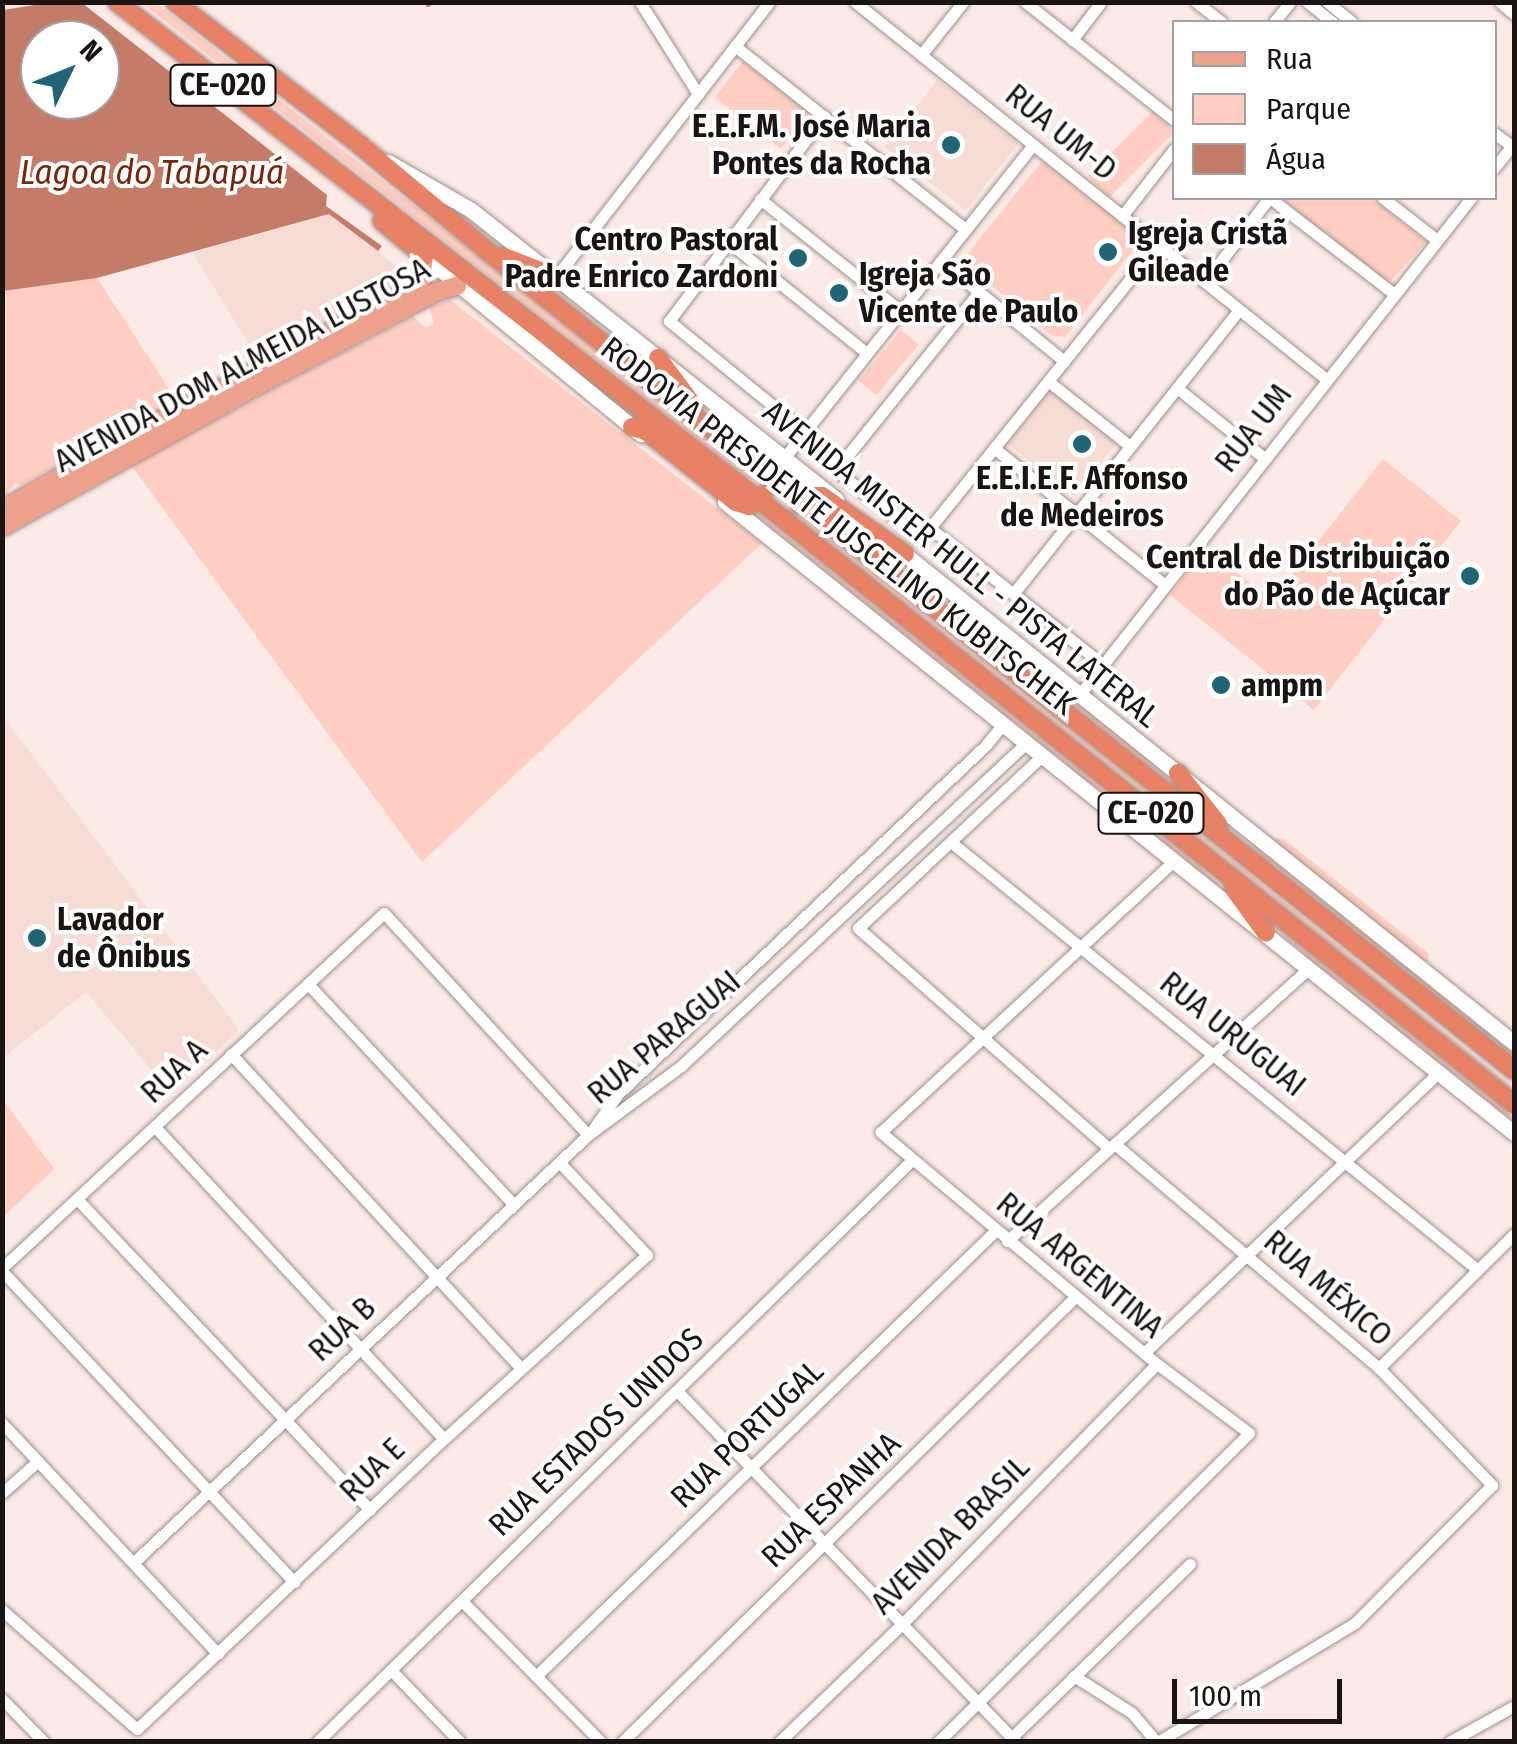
<!DOCTYPE html>
<html>
<head>
<meta charset="utf-8">
<style>
	body { margin:0 }
	#map { position:relative; width:1517px; height:1744px; overflow:hidden; background:#fceae6; font-family:"Fira Sans Condensed",sans-serif }
	div>[style] { position:absolute }
	[style*='--x'] { left:calc(var(--x)*1px); top:calc(var(--y)*1px); width:calc(var(--w)*1px); rotate:calc(var(--a)*1deg) }
	.built>* { inset:0; background:#f6dcd4; transform-origin:0 0 }
	.green>* { inset:0; background:#fdcec1; transform-origin:0 0 }
	.water>* { inset:0; background:#c47c69 }
	.stream>* { height:4px; margin:-2px; padding:0 2px; transform-origin:2px; border-radius:2px; background:#c47c69 }
	.roads { filter:drop-shadow(0 0 2px #a0908b) drop-shadow(0 0 2px #a0908b) }
	.minor>* { height:11px; margin:-5.5px; padding:0 5.5px; transform-origin:5.5px; border-radius:5.5px; background:#fff }
	.secondary>* { height:15px; margin:-7.5px; padding:0 7.5px; transform-origin:7.5px; border-radius:7.5px; background:#fff }
	.primary>* { height:18px; margin:-9px; padding:0 9px; transform-origin:9px; border-radius:9px; background:#eda18d }
	.trunk>* { height:18px; margin:-9px; padding:0 9px; transform-origin:9px; border-radius:9px; background:#e78267 }
	.dots>* { width:28px; height:28px; translate:-50% -50%; box-sizing:border-box; border:5px solid #fff; border-radius:50% }
	span { translate:-50% -50%; white-space:nowrap; text-align:center; line-height:1.15; -webkit-text-stroke:8px #fff; paint-order:stroke }
	.shield-label span { padding:2px 8px; background:#fff; border:2px solid; border-radius:8px; -webkit-text-stroke-width:0 }
	.shield-label { font-size:30px; color:#1a1412; font-weight:700 }
	.poi-label { font-size:32px; color:#1a1412; font-weight:700 }
	.right { translate:-100% -50%; text-align:right }
	.left { translate:0 -50%; text-align:left }
	.street-label { font-size:32px; color:#1a1412 }
	.water-label { font-size:35px; color:#7b250c; font-style:italic }
	.frame { position:absolute; inset:0; border:5px solid #1a1412; pointer-events:none }
	.legend { position:absolute; left:1172px; top:20px; width:325px; height:180px; box-sizing:border-box; background:#fff; border:2px solid #a3a1a0; margin:0; padding:12px 18px; list-style:none; font-size:30px; color:#1a1412 }
	.legend li { display:flex; align-items:center; gap:20px; height:50px }
	.legend b { width:50px; border:2px solid #a3a1a0 }
	.north { position:absolute; left:20px; top:20px; width:100px; height:100px; box-sizing:border-box; background:#fff; border:2px solid #a3a1a0; border-radius:50%; rotate:47deg; font-size:28px; font-weight:700; line-height:40px; text-align:center; color:#1a1412 }
	.north::after { content:''; display:block; margin:auto; width:35px; height:45px; background:#1f6575; clip-path:polygon(50% 0,100% 100%,50% 72%,0 100%) }
	.scale { position:absolute; left:1172px; top:1679px; width:170px; height:45px; box-sizing:border-box; border:5px solid #1a1412; border-top:0; padding-left:12px; font-size:30px; line-height:35px; white-space:nowrap; color:#1a1412; -webkit-text-stroke:8px #fff; paint-order:stroke }
</style>
</head>
<body>
<div id="map">
	<div class="built">
		<i style="left:937px;top:80px;width:103px;height:85px;rotate:38deg"></i>
		<i style="clip-path:polygon(330px 214px,411px 277px,257px 358px,193px 253px)"></i>
		<i style="left:1051px;top:389px;width:85px;height:70px;rotate:38deg"></i>
		<i style="clip-path:polygon(3px 716px,239px 1030px,172px 1094px,86px 992px,3px 1058px)"></i>
	</div>
	<div class="green">
		<i style="clip-path:polygon(142px 3px,156px 3px,754px 473px,761px 484px,744px 476px)"></i>
		<i style="left:743px;top:61px;width:84px;height:46px;rotate:38deg"></i>
		<i style="left:1153px;top:111px;width:30px;height:92px;rotate:45deg"></i>
		<i style="clip-path:polygon(1042px 161px,1137px 236px,1136px 246px,1065px 337px,1052px 336px,962px 261px)"></i>
		<i style="clip-path:polygon(1281px 198px,1373px 198px,1426px 242px,1388px 284px)"></i>
		<i style="clip-path:polygon(97px 278px,177px 401px,20px 486px,15px 483px,3px 498px,3px 291px)"></i>
		<i style="clip-path:polygon(450px 300px,762px 543px,422px 862px,131px 465px,413px 316px,426px 328px,434px 323px,429px 307px)"></i>
		<i style="left:901px;top:330px;width:23px;height:66px;rotate:40deg"></i>
		<i style="clip-path:polygon(1383px 459px,1461px 521px,1314px 710px,1170px 595px,1206px 548px,1272px 600px)"></i>
		<i style="clip-path:polygon(822px 503px,878px 546px,888px 549px,1142px 752px,1183px 793px)"></i>
		<i style="left:804px;top:513px;width:910px;height:8px;rotate:39deg"></i>
		<i style="clip-path:polygon(760px 514px,1196px 862px,1233px 899px,755px 516px)"></i>
		<i style="clip-path:polygon(1276px 838px,1285px 840px,1429px 954px,1428px 961px,1422px 961px,1274px 842px)"></i>
		<i style="clip-path:polygon(1251px 842px,1514px 1050px,1514px 1058px,1258px 852px)"></i>
		<i style="clip-path:polygon(1261px 914px,1514px 1117px,1514px 1126px,1324px 973px)"></i>
		<i style="clip-path:polygon(3px 1100px,54px 1169px,3px 1217px,2px 1100px)"></i>
	</div>
	<div class="water">
		<i style="clip-path:polygon(evenodd,53px 2px,82px 3px,327px 195px,326px 206px,382px 246px,378px 251px,329px 214px,97px 278px,3px 291px,3px 10px,53px 2px,40px 40px,100px 40px,100px 100px,40px 100px,40px 40px)"></i>
	</div>
	<div class="stream">
		<i style="--x:428;--y:5;--w:6;--a:-31"></i>
	</div>
	<div class="roads">
		<div class="minor">
			<i style="--x:640;--y:2;--w:109;--a:57.8"></i>
			<i style="--x:855;--y:2;--w:603;--a:38.67"></i>
			<i style="--x:1025;--y:2;--w:190;--a:38.4"></i>
			<i style="--x:1196;--y:2;--w:33;--a:38"></i>
			<i style="--x:1307;--y:2;--w:33;--a:38"></i>
			<i style="--x:1327;--y:2;--w:32;--a:39"></i>
			<i style="--x:1500;--y:2;--w:18;--a:41"></i>
			<i style="--x:1274;--y:22;--w:26;--a:-51"></i>
			<i style="--x:1072;--y:40;--w:48;--a:-52.7"></i>
			<i style="--x:735;--y:46;--w:295;--a:38.5"></i>
			<i style="--x:921;--y:55;--w:68;--a:-51.6"></i>
			<i style="--x:824;--y:116;--w:257;--a:127.1"></i>
			<i style="--x:669;--y:321;--w:223;--a:39.2"></i>
			<i style="--x:1494;--y:133;--w:22;--a:36"></i>
			<i style="--x:1494;--y:168;--w:32;--a:-51"></i>
			<i style="--x:1270;--y:198;--w:157;--a:37.7"></i>
			<i style="--x:1383;--y:198;--w:68;--a:37.9"></i>
			<i style="--x:760;--y:199;--w:180;--a:38.5"></i>
			<i style="--x:1122;--y:216;--w:85;--a:-52.2"></i>
			<i style="--x:727;--y:241;--w:179;--a:38.7"></i>
			<i style="--x:941;--y:261;--w:159;--a:39.1"></i>
			<i style="--x:556;--y:277;--w:348;--a:-52.2"></i>
			<i style="--x:1205;--y:282;--w:106;--a:-52.7"></i>
			<i style="--x:979;--y:292;--w:228;--a:128.8"></i>
			<i style="--x:836;--y:470;--w:109;--a:39.1"></i>
			<i style="--x:921;--y:539;--w:378;--a:-51.2"></i>
			<i style="--x:1048;--y:381;--w:105;--a:38.4"></i>
			<i style="--x:1177;--y:388;--w:112;--a:38.8"></i>
			<i style="--x:994;--y:448;--w:218;--a:38.7"></i>
			<i style="--x:784;--y:458;--w:400;--a:-51.5"></i>
			<i style="--x:930;--y:528;--w:219;--a:38.3"></i>
			<i style="--x:1013;--y:594;--w:363;--a:-51.5"></i>
			<i style="--x:1080;--y:694;--w:632;--a:-51.75"></i>
			<i style="--x:1043;--y:755;--w:253;--a:136.9"></i>
			<i style="--x:858;--y:928;--w:332;--a:41.3"></i>
			<i style="--x:952;--y:843;--w:677;--a:39.07"></i>
			<i style="--x:308;--y:984;--w:302;--a:47"></i>
			<i style="--x:231;--y:1054;--w:427;--a:47.3"></i>
			<i style="--x:155;--y:1127;--w:425;--a:47.2"></i>
			<i style="--x:594;--y:1128;--w:42;--a:-54.8"></i>
			<i style="--x:618;--y:1094;--w:507;--a:-43.48"></i>
			<i style="--x:986;--y:745;--w:28;--a:-51"></i>
			<i style="--x:1116;--y:1145;--w:345;--a:40.3"></i>
			<i style="--x:1379;--y:1368;--w:163;--a:46"></i>
			<i style="--x:1492;--y:1485;--w:194;--a:134.8"></i>
			<i style="--x:1355;--y:1623;--w:230;--a:148.9"></i>
			<i style="--x:77;--y:1199;--w:427;--a:46.7"></i>
			<i style="--x:1007;--y:1241;--w:407;--a:-42.1"></i>
			<i style="--x:2;--y:1268;--w:521;--a:-42.9"></i>
			<i style="--x:384;--y:913;--w:301;--a:47.4"></i>
			<i style="--x:2;--y:1271;--w:427;--a:46.8"></i>
			<i style="--x:1144;--y:1353;--w:407;--a:-43.6"></i>
			<i style="--x:1379;--y:1368;--w:190;--a:-44.8"></i>
			<i style="--x:678;--y:1392;--w:487;--a:46"></i>
			<i style="--x:2;--y:1423;--w:316;--a:46.9"></i>
			<i style="--x:2;--y:1493;--w:48;--a:-41.6"></i>
			<i style="--x:133;--y:1563;--w:625;--a:-43.25"></i>
			<i style="--x:588;--y:1135;--w:116;--a:-36.6"></i>
			<i style="--x:681;--y:1066;--w:474;--a:-43.1"></i>
			<i style="--x:462;--y:1601;--w:198;--a:45.4"></i>
			<i style="--x:2;--y:1610;--w:180;--a:41.4"></i>
			<i style="--x:137;--y:1729;--w:422;--a:-43.4"></i>
			<i style="--x:444;--y:1439;--w:274;--a:-42.2"></i>
			<i style="--x:647;--y:1255;--w:127;--a:-133.4"></i>
			<i style="--x:391;--y:1670;--w:100;--a:46.2"></i>
			<i style="--x:536;--y:1676;--w:639;--a:-44.11"></i>
			<i style="--x:1074;--y:1676;--w:69;--a:32.5"></i>
			<i style="--x:1132;--y:1713;--w:38;--a:50"></i>
			<i style="--x:2;--y:1699;--w:60;--a:45.7"></i>
			<i style="--x:1012;--y:1737;--w:248;--a:-44.2"></i>
			<i style="--x:317;--y:1742;--w:832;--a:-44.37"></i>
			<i style="--x:622;--y:1742;--w:636;--a:-44.49"></i>
			<i style="--x:779;--y:1742;--w:170;--a:-43.8"></i>
			<i style="--x:902;--y:1624;--w:364;--a:-45.6"></i>
			<i style="--x:938;--y:1742;--w:438;--a:-44.8"></i>
			<i style="--x:1249;--y:1433;--w:115;--a:-143.1"></i>
			<i style="--x:1157;--y:1364;--w:361;--a:-140"></i>
			<i style="--x:881;--y:1132;--w:401;--a:-42.8"></i>
			<i style="--x:1449;--y:1742;--w:74;--a:-29"></i>
		</div>
		<div class="secondary">
			<i style="--x:388;--y:162;--w:96;--a:30"></i>
			<i style="--x:471;--y:210;--w:466;--a:38.4"></i>
			<i style="--x:424;--y:256;--w:281;--a:39.4"></i>
			<i style="--x:725;--y:502;--w:1010;--a:38.65"></i>
			<i style="--x:897;--y:548;--w:791;--a:38.74"></i>
		</div>
		<div class="primary">
			<i style="--x:2;--y:510;--w:176;--a:-29.6"></i>
			<i style="--x:155;--y:423;--w:284;--a:-27.5"></i>
			<i style="--x:407;--y:292;--w:18;--a:-41"></i>
			<i style="--x:421;--y:280;--w:24;--a:-83"></i>
			<i style="--x:2;--y:527;--w:289;--a:-29"></i>
			<i style="--x:255;--y:387;--w:204;--a:-27.7"></i>
			<i style="--x:436;--y:292;--w:22;--a:-16"></i>
		</div>
		<div class="trunk">
			<i style="--x:117;--y:2;--w:829;--a:37.8"></i>
			<i style="--x:772;--y:510;--w:950;--a:38.68"></i>
			<i style="--x:175;--y:2;--w:235;--a:37.7"></i>
			<i style="--x:361;--y:146;--w:161;--a:39.7"></i>
			<i style="--x:485;--y:249;--w:1316;--a:38.59"></i>
			<i style="--x:382;--y:221;--w:55;--a:39.8"></i>
			<i style="--x:504;--y:257;--w:56;--a:21"></i>
			<i style="--x:658;--y:358;--w:59;--a:53.3"></i>
			<i style="--x:632;--y:427;--w:15;--a:16"></i>
			<i style="--x:646;--y:431;--w:115;--a:38.3"></i>
			<i style="--x:736;--y:502;--w:14;--a:17"></i>
			<i style="--x:749;--y:506;--w:18;--a:-38"></i>
			<i style="--x:800;--y:505;--w:15;--a:-37"></i>
			<i style="--x:812;--y:496;--w:10;--a:0"></i>
			<i style="--x:822;--y:496;--w:101;--a:34.9"></i>
			<i style="--x:1178;--y:773;--w:65;--a:51.9"></i>
			<i style="--x:1234;--y:889;--w:54;--a:54"></i>
		</div>
	</div>
	<div class="dots">
		<i style="left:951px;top:145px;background:#1f6575"></i>
		<i style="left:1108px;top:252px;background:#1f6575"></i>
		<i style="left:798px;top:258px;background:#1f6575"></i>
		<i style="left:839px;top:293px;background:#1f6575"></i>
		<i style="left:1082px;top:444px;background:#1f6575"></i>
		<i style="left:1470px;top:576px;background:#1f6575"></i>
		<i style="left:1221px;top:685px;background:#1f6575"></i>
		<i style="left:37px;top:938px;background:#1f6575"></i>
	</div>
	<div class="shield-label">
		<span style="left:223px;top:85px">CE-020</span>
		<span style="left:1151px;top:813px">CE-020</span>
	</div>
	<div class="poi-label">
		<span class="right" style="left:931px;top:145px">E.E.F.M. José Maria<br>Pontes da Rocha</span>
		<span class="left" style="left:1128px;top:252px">Igreja Cristã<br>Gileade</span>
		<span class="right" style="left:778px;top:258px">Centro Pastoral<br>Padre Enrico Zardoni</span>
		<span class="left" style="left:859px;top:293px">Igreja São<br>Vicente de Paulo</span>
		<span style="left:1082px;top:497px">E.E.I.E.F. Affonso<br>de Medeiros</span>
		<span class="right" style="left:1450px;top:576px">Central de Distribuição<br>do Pão de Açúcar</span>
		<span class="left" style="left:1241px;top:685px">ampm</span>
		<span class="left" style="left:57px;top:938px">Lavador<br>de Ônibus</span>
	</div>
	<div class="street-label">
		<span style="left:1061px;top:132px;rotate:39deg">RUA UM-D</span>
		<span style="left:242px;top:365px;rotate:-28deg">AVENIDA DOM ALMEIDA LUSTOSA</span>
		<span style="left:1253px;top:428px;rotate:-52deg">RUA UM</span>
		<span style="left:838px;top:526px;rotate:38deg">RODOVIA PRESIDENTE JUSCELINO KUBITSCHEK</span>
		<span style="left:961px;top:564px;rotate:39deg">AVENIDA MISTER HULL - PISTA LATERAL</span>
		<span style="left:1233px;top:1034px;rotate:39deg">RUA URUGUAI</span>
		<span style="left:664px;top:1037px;rotate:-40deg">RUA PARAGUAI</span>
		<span style="left:174px;top:1071px;rotate:-43deg">RUA A</span>
		<span style="left:1080px;top:1265px;rotate:40deg">RUA ARGENTINA</span>
		<span style="left:1328px;top:1288px;rotate:41deg">RUA MÉXICO</span>
		<span style="left:342px;top:1329px;rotate:-43deg">RUA B</span>
		<span style="left:596px;top:1432px;rotate:-44deg">RUA ESTADOS UNIDOS</span>
		<span style="left:747px;top:1434px;rotate:-44deg">RUA PORTUGAL</span>
		<span style="left:372px;top:1470px;rotate:-44deg">RUA E</span>
		<span style="left:831px;top:1500px;rotate:-44deg">RUA ESPANHA</span>
		<span style="left:950px;top:1535px;rotate:-45deg">AVENIDA BRASIL</span>
	</div>
	<div class="water-label">
		<span style="left:152px;top:172px">Lagoa do Tabapuá</span>
	</div>
	<div class="frame"></div>
	<ul class="legend">
	<li><b style="height:12px;background:#eda18d"></b>Rua</li>
	<li><b style="height:28px;background:#fdcec1"></b>Parque</li>
	<li><b style="height:28px;background:#c47c69"></b>Água</li>
	</ul>
	<div class="north">N</div>
	<div class="scale">100 m</div>
</div>
</body>
</html>
